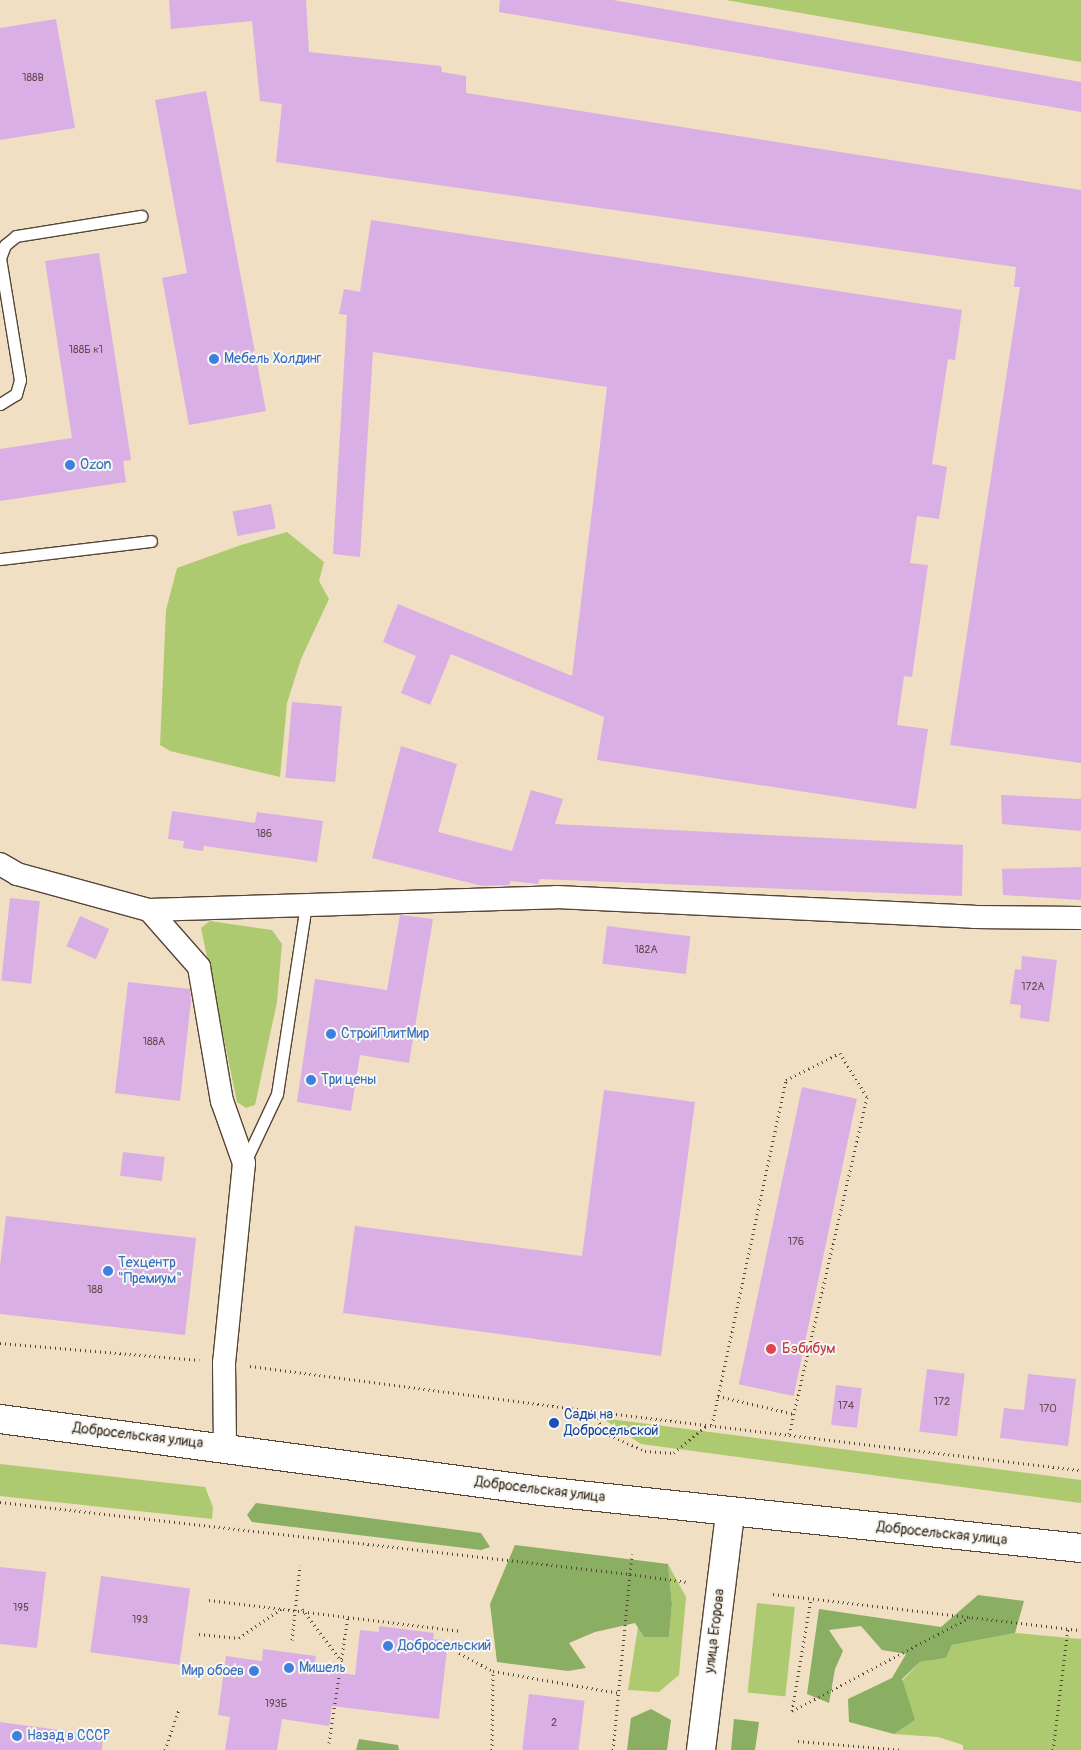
<!DOCTYPE html>
<html>
<head>
<meta charset="utf-8">
<style>
	body { margin:0 }
	#map { position:relative; width:1081px; height:1750px; overflow:hidden; background:#f0dfc2; font-family:Pangolin,sans-serif }
	div>[style] { position:absolute }
	[style*='--x'] { left:calc(var(--x)*1px); top:calc(var(--y)*1px); width:calc(var(--w)*1px); rotate:calc(var(--a)*1deg) }
	.green>* { inset:0; background:#aeca70; transform-origin:0 0 }
	.forest>* { inset:0; background:#8aae62 }
	.building>* { inset:0; background:#daafe5; transform-origin:0 0 }
	.path>* { height:3px; margin-top:-1.5px; transform-origin:0; background:repeating-linear-gradient(90deg,#564537 0 1px,transparent 0 5px) }
	.roads { filter:drop-shadow(1px 0 #564537) drop-shadow(-1px 0 #564537) drop-shadow(0 1px #564537) drop-shadow(0 -1px #564537) }
	.lane>* { height:11px; margin:-5.5px; padding:0 5.5px; transform-origin:5.5px; border-radius:5.5px; background:#fff }
	.street>* { height:22px; margin:-11px; padding:0 11px; transform-origin:11px; border-radius:11px; background:#fff }
	.secondary>* { height:28px; margin:-14px; padding:0 14px; transform-origin:14px; border-radius:14px; background:#fff }
	.primary>* { height:28px; margin:-14px; padding:0 14px; transform-origin:14px; border-radius:14px; background:#fff }
	.dots>* { width:14px; height:14px; translate:-50% -50%; box-sizing:border-box; border:2px solid #f6f6f2; border-radius:50% }
	span { translate:-50% -50%; white-space:nowrap; text-align:center; line-height:1.15; -webkit-text-stroke:4px #f6f6f2; paint-order:stroke }
	.number-label { font-size:11px; color:#634b50 }
	.number-label span { -webkit-text-stroke-width:0 }
	.shop-label { font-size:14px; color:#366cbe }
	.left { translate:0 -50%; text-align:left }
	.right { translate:-100% -50%; text-align:right }
	.health-label { font-size:14px; color:#be3a42 }
	.transit-label { font-size:14px; color:#164399 }
	.street-label { font-size:14px; color:#3b2a1e }
</style>
</head>
<body>
<div id="map">
	<div class="green">
		<div style="clip-path:polygon(726px 0,1081px 0,1081px 62px)"></div>
		<div style="clip-path:polygon(287px 532px,324px 562px,319px 581px,329px 599px,301px 659px,287px 703px,280px 777px,170px 751px,160px 745px,166px 610px,177px 568px,241px 545px)"></div>
		<div style="clip-path:polygon(210px 921px,272px 930px,282px 944px,277px 1002px,255px 1105px,246px 1108px,237px 1102px,201px 928px)"></div>
		<div style="clip-path:polygon(602px 1418px,1081px 1480px,1081px 1503px,641px 1444px)"></div>
		<div style="clip-path:polygon(0 1464px,205px 1487px,213px 1507px,212px 1519px,0 1496px)"></div>
		<div style="clip-path:polygon(668px 1564px,686px 1597px,679px 1675px,659px 1692px,628px 1690px,638px 1627px,644px 1637px,669px 1637px,672px 1604px)"></div>
		<div style="left:757px;top:1603px;width:38px;height:90px;rotate:6deg"></div>
		<div style="clip-path:polygon(1015px 1633px,1081px 1639px,1081px 1750px,963px 1750px,963px 1745px,938px 1737px,894px 1734px,915px 1720px,899px 1684px,920px 1662px,946px 1658px,952px 1645px)"></div>
	</div>
	<div class="forest">
		<div style="clip-path:polygon(256px 1503px,481px 1533px,490px 1547px,481px 1550px,252px 1522px,247px 1515px)"></div>
		<div style="clip-path:polygon(515px 1545px,668px 1564px,672px 1604px,669px 1637px,644px 1637px,635px 1623px,595px 1632px,569px 1643px,586px 1668px,568px 1671px,497px 1662px,490px 1604px)"></div>
		<div style="clip-path:polygon(978px 1595px,1024px 1601px,1015px 1633px,952px 1645px,946px 1658px,920px 1662px,902px 1679px,915px 1720px,894px 1734px,849px 1722px,848px 1699px,892px 1678px,906px 1654px,882px 1650px,861px 1626px,829px 1630px,843px 1651px,835px 1669px,829px 1703px,807px 1694px,819px 1609px,941px 1627px)"></div>
		<div style="clip-path:polygon(651px 1709px,671px 1720px,667px 1750px,627px 1750px,631px 1718px)"></div>
		<div style="clip-path:polygon(734px 1719px,759px 1722px,755px 1750px,731px 1750px)"></div>
		<div style="clip-path:polygon(359px 1739px,398px 1745px,399px 1750px,356px 1750px)"></div>
	</div>
	<div class="building">
		<div style="clip-path:polygon(169px 0,306px 0,309px 52px,441px 66px,442px 72px,466px 76px,466px 93px,1081px 190px,1081px 763px,950px 745px,1020px 287px,1014px 287px,1016px 267px,276px 162px,282px 104px,260px 101px,252px 21px,171px 29px)"></div>
		<div style="clip-path:polygon(500px 0,613px 0,1081px 82px,1081px 112px,499px 12px)"></div>
		<div style="clip-path:polygon(56px 19px,75px 128px,0 140px,0 28px)"></div>
		<div style="clip-path:polygon(206px 91px,266px 411px,189px 425px,162px 278px,187px 273px,155px 100px)"></div>
		<div style="clip-path:polygon(371px 220px,962px 310px,955px 360px,948px 359px,932px 464px,947px 467px,939px 519px,917px 516px,910px 563px,928px 565px,912px 677px,904px 676px,897px 725px,928px 729px,916px 809px,597px 760px,604px 717px,451px 654px,430px 705px,401px 693px,416px 656px,383px 642px,398px 604px,572px 676px,607px 387px,373px 352px,360px 557px,333px 554px,347px 315px,339px 314px,344px 289px,360px 292px)"></div>
		<div style="clip-path:polygon(99px 253px,131px 460px,123px 461px,126px 482px,0 501px,0 449px,72px 438px,45px 261px)"></div>
		<div style="left:271px;top:504px;width:25px;height:39px;rotate:79deg"></div>
		<div style="left:292px;top:702px;width:50px;height:76px;rotate:5deg"></div>
		<div style="clip-path:polygon(401px 746px,457px 764px,438px 832px,512px 851px,531px 790px,563px 799px,555px 824px,963px 845px,962px 896px,540px 879px,538px 884px,511px 881px,509px 885px,482px 886px,372px 858px)"></div>
		<div style="clip-path:polygon(1001px 795px,1081px 799px,1081px 831px,1002px 824px)"></div>
		<div style="clip-path:polygon(172px 811px,255px 823px,257px 812px,323px 821px,317px 862px,204px 846px,203px 851px,183px 848px,184px 841px,168px 839px)"></div>
		<div style="clip-path:polygon(1081px 867px,1081px 900px,1003px 895px,1002px 869px)"></div>
		<div style="left:10px;top:898px;width:30px;height:83px;rotate:6deg"></div>
		<div style="clip-path:polygon(400px 915px,433px 919px,409px 1063px,360px 1055px,351px 1111px,297px 1102px,315px 979px,387px 990px)"></div>
		<div style="left:80px;top:916px;width:32px;height:33px;rotate:24deg"></div>
		<div style="left:607px;top:926px;width:84px;height:38px;rotate:7deg"></div>
		<div style="clip-path:polygon(1022px 956px,1057px 960px,1049px 1022px,1020px 1018px,1021px 1005px,1010px 1004px,1015px 969px,1021px 970px)"></div>
		<div style="clip-path:polygon(128px 982px,190px 989px,191px 1000px,180px 1101px,115px 1093px)"></div>
		<div style="left:802px;top:1087px;width:56px;height:304px;rotate:12deg"></div>
		<div style="clip-path:polygon(604px 1090px,695px 1102px,661px 1356px,343px 1313px,355px 1226px,582px 1256px)"></div>
		<div style="left:123px;top:1152px;width:42px;height:24px;rotate:7deg"></div>
		<div style="clip-path:polygon(6px 1216px,196px 1238px,185px 1335px,0 1314px,0 1266px)"></div>
		<div style="left:927px;top:1369px;width:38px;height:63px;rotate:7deg"></div>
		<div style="clip-path:polygon(1028px 1374px,1076px 1379px,1068px 1446px,1000px 1438px,1004px 1408px,1024px 1410px)"></div>
		<div style="left:836px;top:1385px;width:26px;height:40px;rotate:7deg"></div>
		<div style="clip-path:polygon(0 1567px,46px 1572px,37px 1648px,0 1644px)"></div>
		<div style="left:101px;top:1576px;width:90px;height:77px;rotate:8deg"></div>
		<div style="clip-path:polygon(379px 1626px,434px 1633px,433px 1639px,448px 1641px,439px 1719px,332px 1706px,329px 1726px,282px 1719px,277px 1750px,225px 1750px,230px 1717px,218px 1715px,226px 1656px,262px 1661px,263px 1649px,316px 1656px,314px 1669px,355px 1675px,360px 1630px,379px 1632px)"></div>
		<div style="left:529px;top:1694px;width:56px;height:56px;rotate:7deg"></div>
		<div style="clip-path:polygon(0 1722px,103px 1736px,102px 1750px,0 1750px)"></div>
	</div>
	<div class="path">
		<div style="--x:0;--y:1343;--w:200;--a:4.9"></div>
		<div style="--x:250;--y:1366;--w:343;--a:7.5"></div>
		<div style="--x:590;--y:1411;--w:31;--a:52"></div>
		<div style="--x:609;--y:1435;--w:39;--a:24"></div>
		<div style="--x:645;--y:1451;--w:29;--a:4"></div>
		<div style="--x:674;--y:1453;--w:43;--a:-40.3"></div>
		<div style="--x:718;--y:1396;--w:78;--a:13.3"></div>
		<div style="--x:591;--y:1411;--w:494;--a:6.9"></div>
		<div style="--x:712;--y:1425;--w:353;--a:-77.9"></div>
		<div style="--x:786;--y:1080;--w:60;--a:-26.6"></div>
		<div style="--x:840;--y:1053;--w:52;--a:58.5"></div>
		<div style="--x:867;--y:1097;--w:346;--a:103"></div>
		<div style="--x:0;--y:1502;--w:634;--a:6.52"></div>
		<div style="--x:630;--y:1574;--w:20;--a:-84"></div>
		<div style="--x:773;--y:1594;--w:310;--a:6.7"></div>
		<div style="--x:209;--y:1600;--w:254;--a:7"></div>
		<div style="--x:302;--y:1609;--w:66;--a:53"></div>
		<div style="--x:199;--y:1634;--w:40;--a:5.7"></div>
		<div style="--x:239;--y:1638;--w:52;--a:-34.9"></div>
		<div style="--x:292;--y:1640;--w:75;--a:-83.9"></div>
		<div style="--x:459;--y:1653;--w:38;--a:28"></div>
		<div style="--x:493;--y:1671;--w:128;--a:9.9"></div>
		<div style="--x:792;--y:1711;--w:201;--a:-27.8"></div>
		<div style="--x:792;--y:1711;--w:114;--a:-80.4"></div>
		<div style="--x:798;--y:1741;--w:105;--a:4.9"></div>
		<div style="--x:329;--y:1743;--w:128;--a:-81.5"></div>
		<div style="--x:165;--y:1750;--w:43;--a:-71.1"></div>
		<div style="--x:492;--y:1750;--w:79;--a:-89.3"></div>
		<div style="--x:613;--y:1750;--w:177;--a:-84.5"></div>
		<div style="--x:630;--y:1574;--w:58;--a:8"></div>
		<div style="--x:1053;--y:1750;--w:123;--a:-83"></div>
	</div>
	<div class="roads">
		<div class="lane">
			<div style="--x:0;--y:258;--w:124;--a:80.7"></div>
			<div style="--x:20;--y:380;--w:15;--a:106"></div>
			<div style="--x:16;--y:394;--w:19;--a:148"></div>
			<div style="--x:0;--y:258;--w:14;--a:-69"></div>
			<div style="--x:5;--y:245;--w:14;--a:-39"></div>
			<div style="--x:16;--y:236;--w:127;--a:-9.1"></div>
			<div style="--x:0;--y:559;--w:152;--a:-6.8"></div>
			<div style="--x:245;--y:1162;--w:75;--a:-64.8"></div>
			<div style="--x:277;--y:1094;--w:191;--a:-81.3"></div>
		</div>
		<div class="street">
			<div style="--x:0;--y:864;--w:20;--a:30"></div>
			<div style="--x:17;--y:874;--w:137;--a:15.3"></div>
			<div style="--x:149;--y:910;--w:76;--a:48.7"></div>
			<div style="--x:199;--y:967;--w:136;--a:80.3"></div>
			<div style="--x:222;--y:1101;--w:66;--a:70.5"></div>
			<div style="--x:244;--y:1163;--w:201;--a:95.7"></div>
			<div style="--x:224;--y:1363;--w:83;--a:89.3"></div>
			<div style="--x:149;--y:910;--w:407;--a:-1.8"></div>
			<div style="--x:556;--y:897;--w:418;--a:2.7"></div>
			<div style="--x:974;--y:917;--w:107;--a:0.5"></div>
		</div>
		<div class="secondary">
			<div style="--x:701;--y:1750;--w:239;--a:-83"></div>
		</div>
		<div class="primary">
			<div style="--x:0;--y:1419;--w:546;--a:7.58"></div>
			<div style="--x:541;--y:1491;--w:543;--a:6.03"></div>
		</div>
	</div>
	<div class="dots">
		<div style="left:214px;top:359px;background:#3f7fe0"></div>
		<div style="left:70px;top:465px;background:#3f7fe0"></div>
		<div style="left:331px;top:1034px;background:#3f7fe0"></div>
		<div style="left:311px;top:1080px;background:#3f7fe0"></div>
		<div style="left:108px;top:1271px;background:#3f7fe0"></div>
		<div style="left:771px;top:1349px;background:#e0444e"></div>
		<div style="left:554px;top:1423px;background:#1a4fb4"></div>
		<div style="left:388px;top:1646px;background:#3f7fe0"></div>
		<div style="left:289px;top:1668px;background:#3f7fe0"></div>
		<div style="left:254px;top:1671px;background:#3f7fe0"></div>
		<div style="left:17px;top:1736px;background:#3f7fe0"></div>
	</div>
	<div class="number-label">
		<span style="left:33px;top:78px">188В</span>
		<span style="left:86px;top:350px">188Б к1</span>
		<span style="left:264px;top:834px">186</span>
		<span style="left:646px;top:950px">182А</span>
		<span style="left:1033px;top:987px">172А</span>
		<span style="left:154px;top:1042px">188А</span>
		<span style="left:796px;top:1242px">176</span>
		<span style="left:95px;top:1290px">188</span>
		<span style="left:942px;top:1402px">172</span>
		<span style="left:846px;top:1406px">174</span>
		<span style="left:1048px;top:1409px">170</span>
		<span style="left:21px;top:1608px">195</span>
		<span style="left:140px;top:1620px">193</span>
		<span style="left:276px;top:1704px">193Б</span>
		<span style="left:554px;top:1723px">2</span>
	</div>
	<div class="shop-label">
		<span class="left" style="left:224px;top:359px">Мебель Холдинг</span>
		<span class="left" style="left:80px;top:465px">Ozon</span>
		<span class="left" style="left:341px;top:1034px">СтройПлитМир</span>
		<span class="left" style="left:321px;top:1080px">Три цены</span>
		<span class="left" style="left:118px;top:1271px">Техцентр<br>"Премиум"</span>
		<span class="left" style="left:398px;top:1646px">Добросельский</span>
		<span class="left" style="left:299px;top:1668px">Мишель</span>
		<span class="right" style="left:244px;top:1671px">Мир обоев</span>
		<span class="left" style="left:27px;top:1736px">Назад в СССР</span>
	</div>
	<div class="health-label">
		<span class="left" style="left:782px;top:1349px">Бэбибум</span>
	</div>
	<div class="transit-label">
		<span class="left" style="left:564px;top:1423px">Сады на<br>Добросельской</span>
	</div>
	<div class="street-label">
		<span style="left:138px;top:1436px;rotate:7deg">Добросельская улица</span>
		<span style="left:540px;top:1490px;rotate:7deg">Добросельская улица</span>
		<span style="left:942px;top:1534px;rotate:6deg">Добросельская улица</span>
		<span style="left:715px;top:1631px;rotate:-83deg">улица Егорова</span>
	</div>
</div>
</body>
</html>
